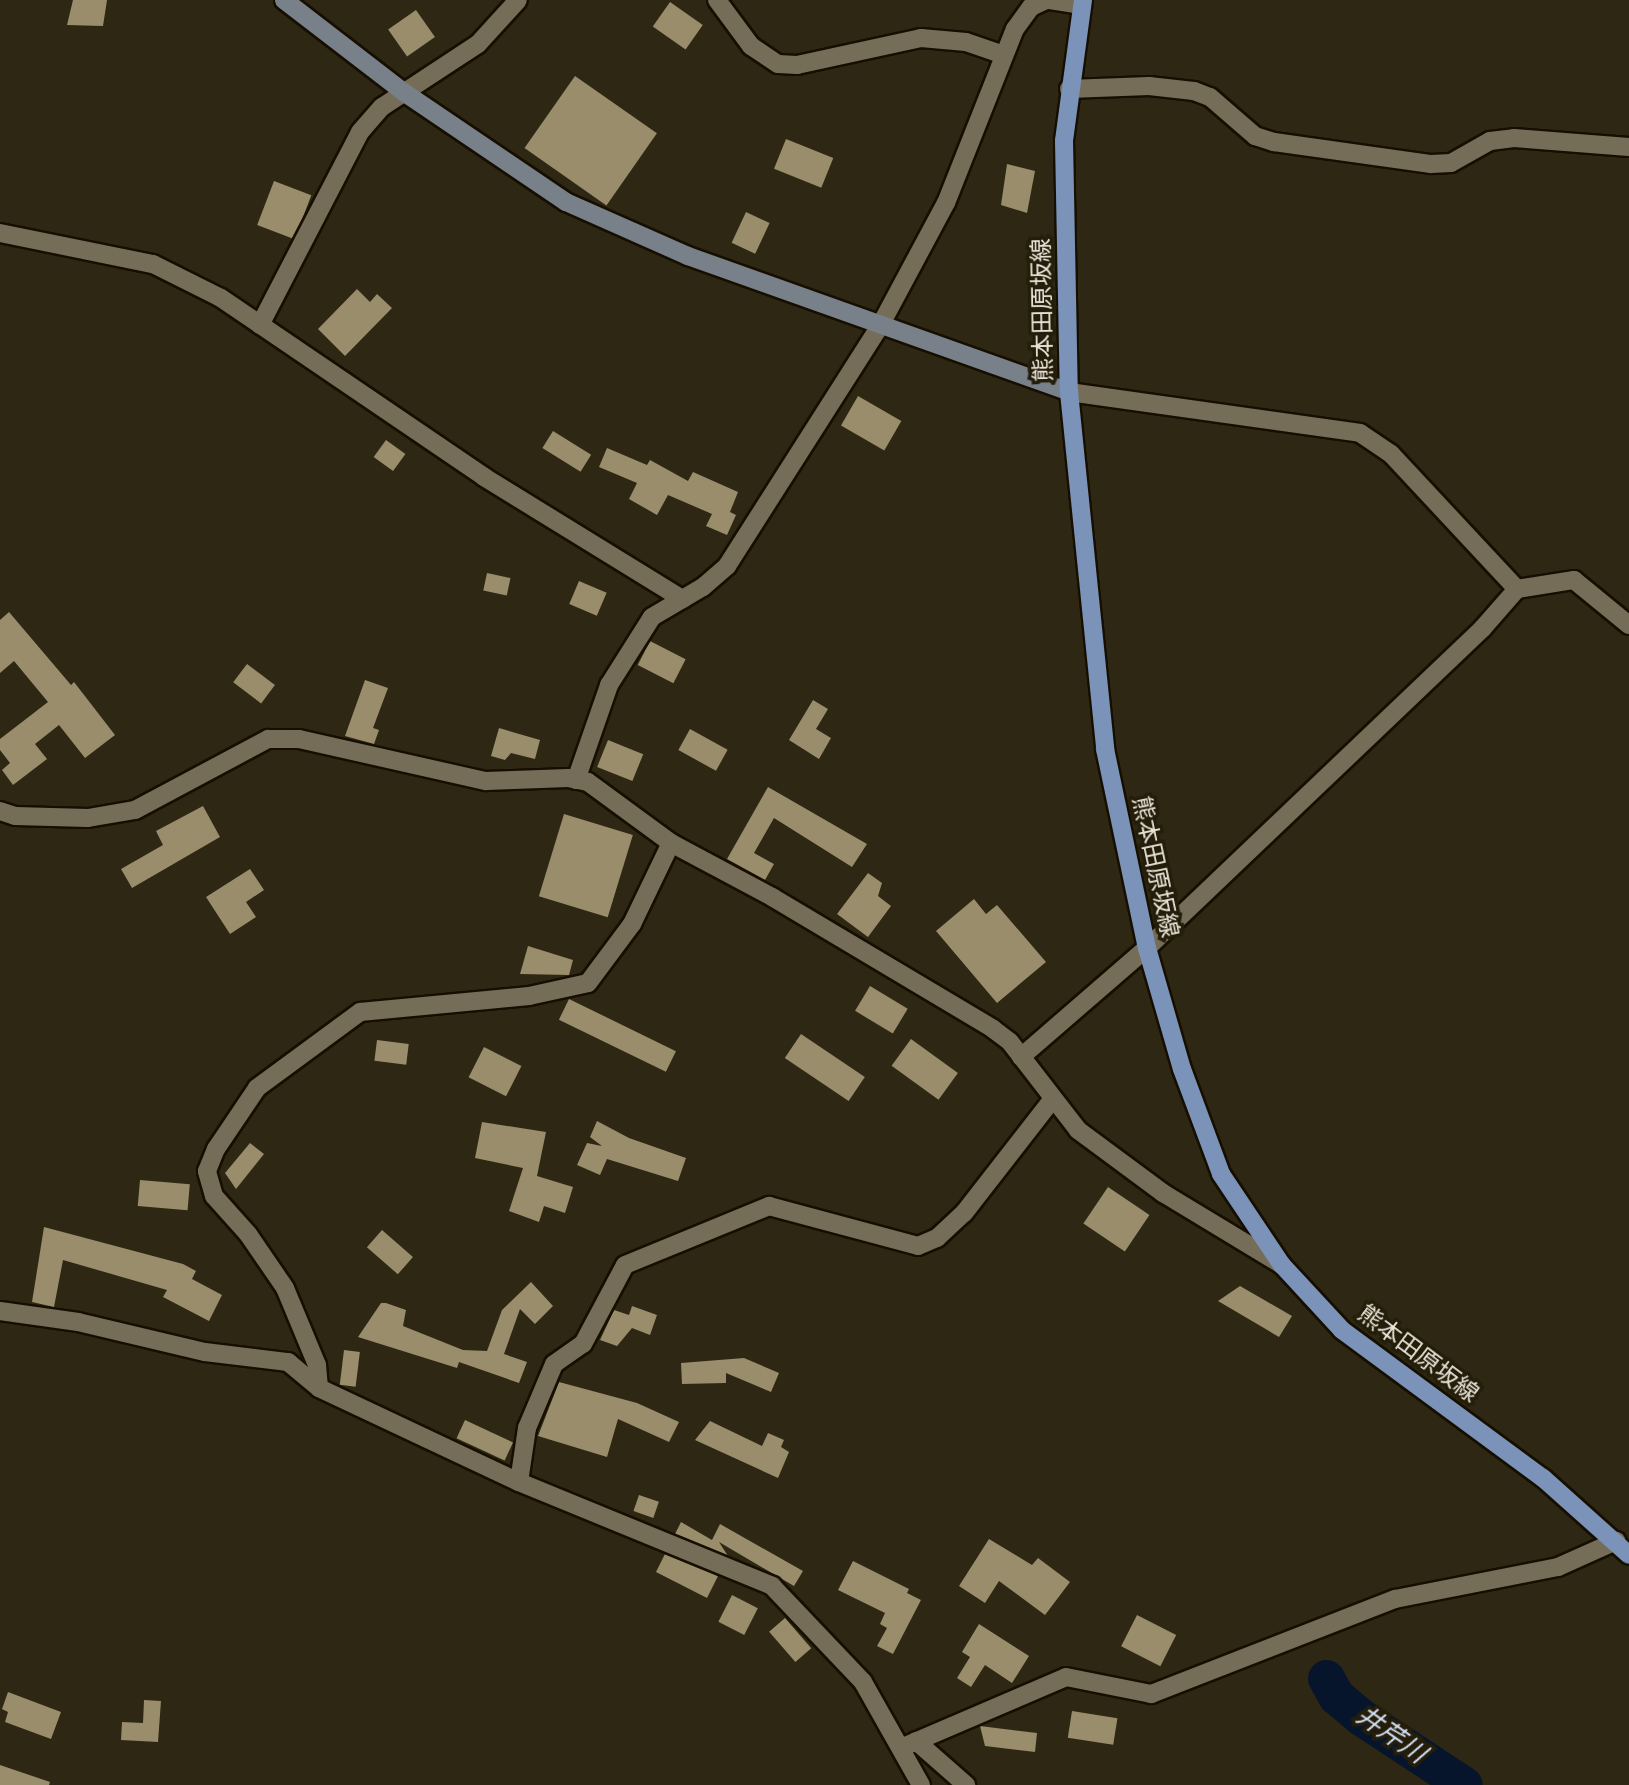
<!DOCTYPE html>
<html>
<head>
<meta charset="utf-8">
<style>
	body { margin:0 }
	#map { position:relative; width:1629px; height:1785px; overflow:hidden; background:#2e2713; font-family:"Roboto Condensed","Noto Sans JP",sans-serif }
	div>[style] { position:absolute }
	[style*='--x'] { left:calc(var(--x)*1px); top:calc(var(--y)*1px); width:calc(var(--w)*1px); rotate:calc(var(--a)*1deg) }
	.river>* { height:37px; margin:-18.5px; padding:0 18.5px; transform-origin:18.5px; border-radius:18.5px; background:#07152c }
	.building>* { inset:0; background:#9a8d6b; transform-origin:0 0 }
	.roads { filter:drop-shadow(2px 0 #160f01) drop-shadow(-2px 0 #160f01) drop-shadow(0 2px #160f01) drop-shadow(0 -2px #160f01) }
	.street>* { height:18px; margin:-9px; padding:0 9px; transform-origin:9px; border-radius:9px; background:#766d58 }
	.secondary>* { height:18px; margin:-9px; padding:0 9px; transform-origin:9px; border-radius:9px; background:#788089 }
	.primary>* { height:18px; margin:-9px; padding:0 9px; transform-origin:9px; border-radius:9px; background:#7b93b9 }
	span { translate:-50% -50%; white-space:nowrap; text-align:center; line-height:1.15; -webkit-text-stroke:7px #241d0a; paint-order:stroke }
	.street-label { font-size:24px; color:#e8e3d7 }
	.water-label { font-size:26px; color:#d3e0f5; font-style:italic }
</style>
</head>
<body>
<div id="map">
	<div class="river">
		<div style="--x:1326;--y:1678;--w:21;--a:61"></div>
		<div style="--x:1336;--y:1696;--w:33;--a:40"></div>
		<div style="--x:1361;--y:1717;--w:123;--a:33.4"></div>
	</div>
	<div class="building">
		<div style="clip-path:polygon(73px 0,107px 0,103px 26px,67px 25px)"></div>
		<div style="left:670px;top:2px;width:40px;height:30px;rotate:35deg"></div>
		<div style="left:416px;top:10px;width:33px;height:34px;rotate:55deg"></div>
		<div style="left:575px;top:76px;width:100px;height:88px;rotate:35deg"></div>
		<div style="left:786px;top:139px;width:51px;height:32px;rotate:22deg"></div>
		<div style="clip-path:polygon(1007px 164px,1035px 171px,1027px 213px,1001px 205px)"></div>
		<div style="left:274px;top:181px;width:40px;height:47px;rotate:21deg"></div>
		<div style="left:746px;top:212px;width:26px;height:34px;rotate:25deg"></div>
		<div style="clip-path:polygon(357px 289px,370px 302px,377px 294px,392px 308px,345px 356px,318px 329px)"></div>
		<div style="left:858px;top:396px;width:50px;height:34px;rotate:30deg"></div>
		<div style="left:553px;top:431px;width:45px;height:20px;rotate:32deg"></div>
		<div style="left:386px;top:440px;width:24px;height:21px;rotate:36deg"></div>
		<div style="clip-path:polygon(607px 448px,647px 465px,650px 460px,688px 481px,693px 472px,738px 492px,730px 512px,736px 515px,727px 535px,706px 526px,712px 514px,668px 495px,657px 515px,629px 499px,637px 483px,599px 467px)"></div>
		<div style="left:487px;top:573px;width:24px;height:18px;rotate:12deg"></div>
		<div style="left:579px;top:581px;width:30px;height:25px;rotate:23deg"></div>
		<div style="clip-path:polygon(9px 612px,71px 685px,74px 682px,115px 735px,85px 758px,59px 725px,35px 744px,47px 759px,13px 785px,2px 770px,10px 763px,0 750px,0 739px,48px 702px,14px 661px,0 673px,0 620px)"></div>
		<div style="left:650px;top:641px;width:40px;height:27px;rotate:27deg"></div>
		<div style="left:247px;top:664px;width:35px;height:23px;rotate:37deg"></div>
		<div style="clip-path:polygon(365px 680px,388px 688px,373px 728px,379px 730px,374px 744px,345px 736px)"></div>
		<div style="clip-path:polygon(813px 700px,828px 709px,816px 729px,831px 738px,819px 759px,789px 740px)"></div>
		<div style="clip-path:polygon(499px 728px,540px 740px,535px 759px,511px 753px,505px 760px,491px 756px)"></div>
		<div style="left:690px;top:729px;width:43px;height:24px;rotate:29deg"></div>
		<div style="left:608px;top:740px;width:38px;height:29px;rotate:22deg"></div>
		<div style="clip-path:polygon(768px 787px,867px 844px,852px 867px,774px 818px,754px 853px,774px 864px,765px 880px,727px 859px)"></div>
		<div style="clip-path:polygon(203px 806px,220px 837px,132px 888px,121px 869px,163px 845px,156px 831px)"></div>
		<div style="left:564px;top:814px;width:72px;height:86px;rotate:17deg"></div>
		<div style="clip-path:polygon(250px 869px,264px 890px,246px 902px,256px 917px,230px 934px,206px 897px)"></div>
		<div style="clip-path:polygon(868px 873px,882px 883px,878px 896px,891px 906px,868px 937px,837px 914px)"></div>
		<div style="clip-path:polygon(974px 899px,986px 914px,997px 905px,1046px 962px,997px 1003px,936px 931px)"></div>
		<div style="clip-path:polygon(528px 946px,573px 960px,569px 975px,520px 974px)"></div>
		<div style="left:870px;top:986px;width:44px;height:29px;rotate:31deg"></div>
		<div style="left:569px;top:999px;width:119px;height:23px;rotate:26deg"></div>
		<div style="left:801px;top:1034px;width:77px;height:29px;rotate:34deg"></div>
		<div style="left:911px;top:1039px;width:58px;height:33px;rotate:36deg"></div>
		<div style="left:377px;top:1040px;width:32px;height:21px;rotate:7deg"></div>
		<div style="left:484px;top:1047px;width:42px;height:34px;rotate:27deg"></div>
		<div style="clip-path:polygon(597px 1121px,629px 1138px,686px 1158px,678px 1181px,607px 1159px,600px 1175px,577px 1165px,587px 1143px,602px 1146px,590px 1137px)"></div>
		<div style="clip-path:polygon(482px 1122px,546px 1132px,537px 1176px,573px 1187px,565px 1213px,544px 1206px,539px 1222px,509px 1211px,523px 1168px,475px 1158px)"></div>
		<div style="clip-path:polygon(250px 1143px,264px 1154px,236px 1189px,225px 1173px)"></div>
		<div style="left:140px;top:1180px;width:50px;height:26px;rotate:5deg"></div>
		<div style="left:1108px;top:1187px;width:50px;height:44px;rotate:34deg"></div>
		<div style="clip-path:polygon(44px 1227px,183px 1264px,196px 1271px,192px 1279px,222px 1295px,209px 1321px,163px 1297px,167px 1290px,63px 1260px,54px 1307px,32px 1302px)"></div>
		<div style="left:382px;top:1230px;width:41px;height:23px;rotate:41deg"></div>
		<div style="clip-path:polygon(531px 1282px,553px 1306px,535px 1324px,520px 1309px,504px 1354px,527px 1362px,519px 1383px,459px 1362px,457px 1368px,358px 1337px,381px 1303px,386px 1303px,406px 1310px,403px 1326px,463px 1350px,487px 1351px,502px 1310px)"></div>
		<div style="clip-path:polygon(1240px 1286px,1292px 1316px,1279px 1337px,1218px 1301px)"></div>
		<div style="clip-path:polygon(632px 1306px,657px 1315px,650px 1335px,632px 1328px,617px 1346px,600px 1340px,614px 1310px,629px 1315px)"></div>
		<div style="left:344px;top:1350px;width:16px;height:35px;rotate:7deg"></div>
		<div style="clip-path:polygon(744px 1358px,779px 1373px,771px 1392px,726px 1373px,726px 1383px,682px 1384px,681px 1363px)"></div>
		<div style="clip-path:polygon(559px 1382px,637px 1403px,679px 1422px,669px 1442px,618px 1419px,607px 1457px,538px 1436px)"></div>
		<div style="left:465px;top:1420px;width:53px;height:20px;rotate:25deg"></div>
		<div style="clip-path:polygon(710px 1421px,762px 1446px,768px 1433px,784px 1440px,781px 1447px,789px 1452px,778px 1478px,695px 1440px)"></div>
		<div style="left:639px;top:1495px;width:21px;height:17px;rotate:19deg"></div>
		<div style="clip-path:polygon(681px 1522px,712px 1540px,720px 1524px,803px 1571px,794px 1586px,719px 1542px,728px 1556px,675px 1534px)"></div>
		<div style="clip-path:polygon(989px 1539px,1032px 1565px,1038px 1558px,1070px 1582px,1045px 1615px,999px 1581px,985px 1603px,959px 1586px)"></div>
		<div style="clip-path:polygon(665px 1554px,718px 1576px,707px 1598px,656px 1572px)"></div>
		<div style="clip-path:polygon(853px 1561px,909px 1589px,907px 1593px,921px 1600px,893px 1654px,877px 1646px,887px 1628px,880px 1624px,885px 1613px,838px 1590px)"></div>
		<div style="left:732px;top:1595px;width:29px;height:30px;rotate:27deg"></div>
		<div style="left:1137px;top:1615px;width:44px;height:35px;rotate:27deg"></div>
		<div style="left:785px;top:1618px;width:40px;height:21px;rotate:49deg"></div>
		<div style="clip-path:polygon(979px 1624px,1029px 1656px,1012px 1683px,985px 1665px,971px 1687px,957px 1678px,970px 1657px,962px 1652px)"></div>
		<div style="clip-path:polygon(8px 1692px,61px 1712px,51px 1739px,5px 1722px,8px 1712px,2px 1709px)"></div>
		<div style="clip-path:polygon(144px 1700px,161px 1701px,158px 1742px,121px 1740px,122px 1722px,143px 1723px)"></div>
		<div style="left:1072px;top:1711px;width:46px;height:27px;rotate:9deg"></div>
		<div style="clip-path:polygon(980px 1726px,1037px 1733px,1035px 1752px,985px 1746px)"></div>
		<div style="clip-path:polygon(0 1765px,50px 1782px,49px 1785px,0 1785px)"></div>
	</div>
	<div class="roads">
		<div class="street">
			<div style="--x:717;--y:0;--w:57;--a:53.5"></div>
			<div style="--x:751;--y:46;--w:32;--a:34"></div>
			<div style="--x:778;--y:64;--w:19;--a:3"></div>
			<div style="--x:797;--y:65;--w:127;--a:-12.3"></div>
			<div style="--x:921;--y:38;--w:45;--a:5.1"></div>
			<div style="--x:966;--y:42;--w:40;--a:18.9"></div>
			<div style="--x:1050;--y:0;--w:32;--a:9"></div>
			<div style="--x:1069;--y:89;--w:80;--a:-2.1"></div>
			<div style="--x:1149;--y:86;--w:45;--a:6.3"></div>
			<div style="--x:1194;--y:91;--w:17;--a:21"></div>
			<div style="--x:1210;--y:97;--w:60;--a:40.9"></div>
			<div style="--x:1255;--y:136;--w:20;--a:18"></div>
			<div style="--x:1274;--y:142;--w:159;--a:8"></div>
			<div style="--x:1431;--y:164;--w:20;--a:-3"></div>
			<div style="--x:1451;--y:163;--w:45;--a:-29.4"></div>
			<div style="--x:1490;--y:141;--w:24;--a:-7"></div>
			<div style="--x:1514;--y:138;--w:115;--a:4.5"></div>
			<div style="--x:0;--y:233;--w:156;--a:11.5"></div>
			<div style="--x:153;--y:264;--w:76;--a:26.6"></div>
			<div style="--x:221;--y:298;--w:318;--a:34.2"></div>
			<div style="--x:484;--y:477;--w:233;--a:31.6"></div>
			<div style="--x:260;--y:325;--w:217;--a:-62.6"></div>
			<div style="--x:360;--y:132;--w:33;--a:-49"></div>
			<div style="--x:382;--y:107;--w:115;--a:-33.3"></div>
			<div style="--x:478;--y:44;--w:59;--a:-47.7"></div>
			<div style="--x:1069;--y:392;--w:294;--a:8"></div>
			<div style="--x:1360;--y:433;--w:37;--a:34"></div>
			<div style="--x:1391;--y:454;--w:185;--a:47"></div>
			<div style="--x:576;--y:780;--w:101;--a:-70.8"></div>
			<div style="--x:609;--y:685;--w:80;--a:-57.7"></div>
			<div style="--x:652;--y:617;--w:59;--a:-30.5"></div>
			<div style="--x:703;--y:587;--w:32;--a:-41"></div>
			<div style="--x:727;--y:566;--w:287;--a:-57.5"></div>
			<div style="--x:881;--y:324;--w:137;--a:-61.8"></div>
			<div style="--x:946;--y:203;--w:187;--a:-68.4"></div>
			<div style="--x:1015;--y:29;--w:27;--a:-54"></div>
			<div style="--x:1031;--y:7;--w:17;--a:-25"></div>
			<div style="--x:0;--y:811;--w:16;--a:18"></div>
			<div style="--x:15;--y:816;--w:73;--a:1.6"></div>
			<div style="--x:88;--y:818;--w:48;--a:-9.7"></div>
			<div style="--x:135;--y:810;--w:151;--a:-28.1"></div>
			<div style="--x:268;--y:739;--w:31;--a:0"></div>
			<div style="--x:299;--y:739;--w:192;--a:12.7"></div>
			<div style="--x:486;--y:781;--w:82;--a:-2.1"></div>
			<div style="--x:568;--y:778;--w:20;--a:11"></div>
			<div style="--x:588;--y:782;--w:103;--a:36.3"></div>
			<div style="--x:671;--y:843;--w:115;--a:28.1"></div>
			<div style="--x:772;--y:897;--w:257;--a:30.8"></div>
			<div style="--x:993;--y:1029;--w:21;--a:37"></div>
			<div style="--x:1010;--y:1042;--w:111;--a:52.3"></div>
			<div style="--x:1078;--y:1130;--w:106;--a:36.5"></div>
			<div style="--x:1163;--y:1193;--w:139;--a:31.2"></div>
			<div style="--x:1021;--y:1057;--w:167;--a:-40.9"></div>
			<div style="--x:1147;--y:948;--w:463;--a:-43.6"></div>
			<div style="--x:1482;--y:629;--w:53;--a:-48.8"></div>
			<div style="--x:1517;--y:589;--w:58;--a:-9"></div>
			<div style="--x:1574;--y:580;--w:71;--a:39.3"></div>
			<div style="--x:0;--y:1311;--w:79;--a:8"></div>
			<div style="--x:78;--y:1322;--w:130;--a:13.3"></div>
			<div style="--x:205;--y:1352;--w:84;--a:6.9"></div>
			<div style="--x:288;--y:1362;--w:40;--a:40"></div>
			<div style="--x:319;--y:1388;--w:221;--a:25.2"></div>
			<div style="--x:519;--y:1482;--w:274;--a:22.3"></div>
			<div style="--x:772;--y:1586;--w:132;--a:46.5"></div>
			<div style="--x:863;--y:1682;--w:118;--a:60.6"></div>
			<div style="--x:319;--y:1388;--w:23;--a:-95"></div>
			<div style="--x:317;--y:1365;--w:83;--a:-112.6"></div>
			<div style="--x:285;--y:1288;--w:65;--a:-124.4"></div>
			<div style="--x:248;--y:1234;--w:51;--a:-131.8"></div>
			<div style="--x:214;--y:1196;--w:26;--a:-106"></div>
			<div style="--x:207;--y:1171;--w:24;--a:-68"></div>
			<div style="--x:216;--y:1149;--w:73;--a:-56.1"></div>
			<div style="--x:257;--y:1088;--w:128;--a:-36.4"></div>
			<div style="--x:360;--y:1012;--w:170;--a:-5.4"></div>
			<div style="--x:529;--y:996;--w:60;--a:-12.4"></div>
			<div style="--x:588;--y:983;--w:74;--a:-53.3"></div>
			<div style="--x:632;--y:924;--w:90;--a:-64.3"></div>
			<div style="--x:519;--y:1482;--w:55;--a:-81.6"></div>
			<div style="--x:527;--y:1428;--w:69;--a:-67.1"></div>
			<div style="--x:554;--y:1364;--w:35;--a:-35"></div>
			<div style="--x:583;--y:1344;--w:89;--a:-62"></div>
			<div style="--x:625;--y:1265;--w:156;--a:-22.3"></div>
			<div style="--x:769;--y:1206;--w:154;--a:15"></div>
			<div style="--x:918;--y:1246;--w:21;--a:-23"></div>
			<div style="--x:937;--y:1238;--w:37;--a:-43"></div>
			<div style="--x:964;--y:1213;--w:143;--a:-52.1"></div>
			<div style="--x:916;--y:1741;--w:67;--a:41.3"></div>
			<div style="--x:903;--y:1747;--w:177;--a:-23.2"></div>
			<div style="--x:1066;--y:1677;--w:87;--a:11.3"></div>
			<div style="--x:1151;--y:1694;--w:262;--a:-21.3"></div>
			<div style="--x:1395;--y:1599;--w:166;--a:-11.1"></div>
			<div style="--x:1558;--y:1567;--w:64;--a:-24.1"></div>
		</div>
		<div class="secondary">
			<div style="--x:284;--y:0;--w:149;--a:37.6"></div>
			<div style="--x:402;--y:91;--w:198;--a:34.1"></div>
			<div style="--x:566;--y:202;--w:133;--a:23.9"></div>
			<div style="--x:688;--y:256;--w:405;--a:19.6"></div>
		</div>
		<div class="primary">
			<div style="--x:1083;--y:0;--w:142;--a:97.7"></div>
			<div style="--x:1064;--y:141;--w:251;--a:88.9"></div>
			<div style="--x:1069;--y:392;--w:359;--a:84.2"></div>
			<div style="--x:1105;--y:749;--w:203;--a:78.1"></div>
			<div style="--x:1147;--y:948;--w:126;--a:73.9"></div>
			<div style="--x:1182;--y:1069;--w:112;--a:69.6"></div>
			<div style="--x:1221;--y:1174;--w:110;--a:56.2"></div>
			<div style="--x:1282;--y:1265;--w:88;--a:47.3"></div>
			<div style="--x:1342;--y:1330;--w:250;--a:36.4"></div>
			<div style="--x:1543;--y:1478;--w:115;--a:41.8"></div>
		</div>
	</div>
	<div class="street-label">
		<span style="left:1043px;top:310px;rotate:-91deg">熊本田原坂線</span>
		<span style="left:1155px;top:867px;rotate:78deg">熊本田原坂線</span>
		<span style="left:1418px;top:1354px;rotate:37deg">熊本田原坂線</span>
	</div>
	<div class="water-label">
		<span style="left:1391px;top:1735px;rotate:35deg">井芹川</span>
	</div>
</div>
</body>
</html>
